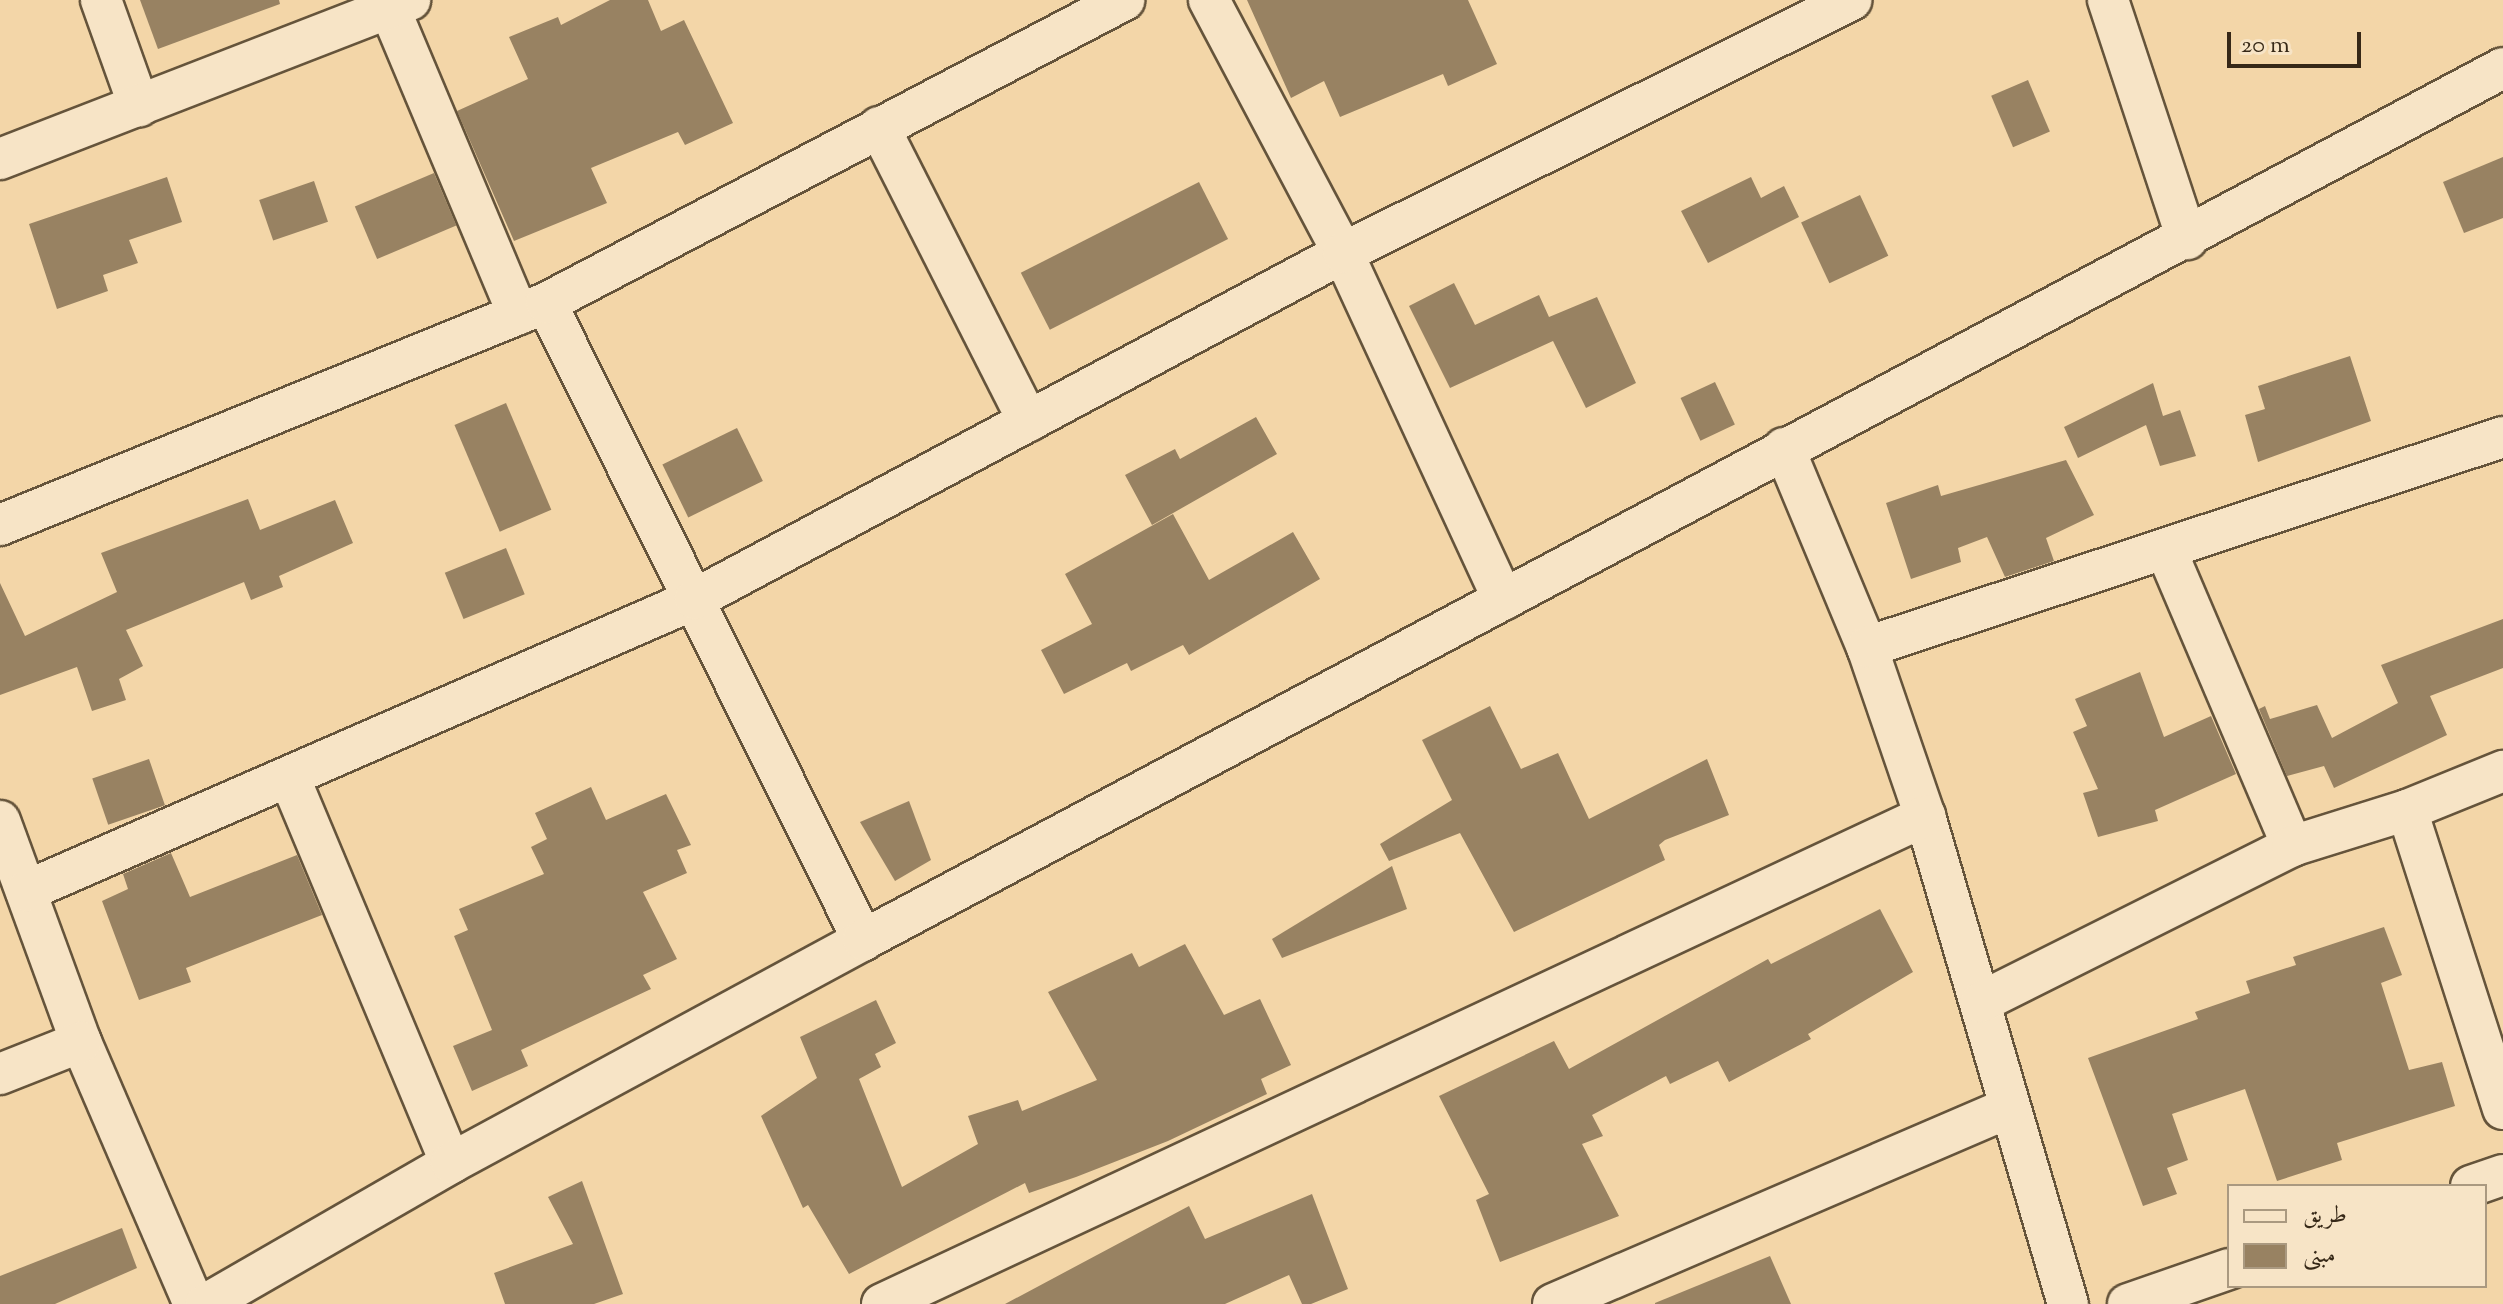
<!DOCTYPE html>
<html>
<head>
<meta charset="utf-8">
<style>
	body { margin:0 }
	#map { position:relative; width:2503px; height:1304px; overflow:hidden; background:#f3d6a8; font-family:"Sorts Mill Goudy",Amiri,serif }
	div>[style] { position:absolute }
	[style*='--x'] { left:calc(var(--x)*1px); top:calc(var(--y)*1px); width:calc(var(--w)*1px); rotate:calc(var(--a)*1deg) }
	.building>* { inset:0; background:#988262; transform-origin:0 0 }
	.roads { filter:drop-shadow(2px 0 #65543b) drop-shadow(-2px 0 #65543b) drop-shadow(0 2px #65543b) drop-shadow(0 -2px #65543b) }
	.street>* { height:40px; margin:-20px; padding:0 20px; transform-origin:20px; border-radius:20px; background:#f7e4c6 }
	span { translate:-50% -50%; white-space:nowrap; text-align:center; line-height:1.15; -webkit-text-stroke:6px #f7e4c6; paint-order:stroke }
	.legend { position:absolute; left:2227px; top:1184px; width:260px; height:104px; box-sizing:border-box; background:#f7e4c6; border:2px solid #aa9980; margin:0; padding:10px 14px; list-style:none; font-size:24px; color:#362817 }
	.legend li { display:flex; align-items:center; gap:16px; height:40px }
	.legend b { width:40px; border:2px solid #aa9980 }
	.scale { position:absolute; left:2227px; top:32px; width:134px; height:36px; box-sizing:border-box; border:4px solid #362817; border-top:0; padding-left:10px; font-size:24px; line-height:28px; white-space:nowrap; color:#362817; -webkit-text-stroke:6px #f7e4c6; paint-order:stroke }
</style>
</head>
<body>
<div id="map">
	<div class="building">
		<div style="clip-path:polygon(140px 0,279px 0,280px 4px,158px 49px)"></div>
		<div style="clip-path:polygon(610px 0,648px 0,661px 31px,684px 20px,733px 123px,685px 145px,678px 132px,591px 168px,607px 203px,514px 241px,457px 111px,528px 79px,509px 37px,558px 17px,561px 25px)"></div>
		<div style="clip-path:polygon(1247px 0,1468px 0,1497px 64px,1448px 86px,1443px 74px,1340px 117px,1324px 81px,1291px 98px)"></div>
		<div style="left:2028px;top:80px;width:56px;height:40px;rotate:67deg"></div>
		<div style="clip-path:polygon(2503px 157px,2503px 218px,2464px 233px,2443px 182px)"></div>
		<div style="left:434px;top:173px;width:57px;height:86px;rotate:67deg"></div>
		<div style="clip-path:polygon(167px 177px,182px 222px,129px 240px,138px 263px,103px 275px,108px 291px,57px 309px,29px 224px)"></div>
		<div style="clip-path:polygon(1751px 177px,1761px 198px,1784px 186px,1799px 217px,1708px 263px,1681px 211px)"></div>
		<div style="left:314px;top:181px;width:43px;height:58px;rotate:71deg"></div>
		<div style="left:1199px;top:182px;width:64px;height:200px;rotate:63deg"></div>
		<div style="left:1860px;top:195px;width:67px;height:65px;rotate:65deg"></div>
		<div style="clip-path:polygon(1454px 283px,1475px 325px,1539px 295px,1549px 317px,1597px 297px,1636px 383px,1586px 408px,1553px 341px,1450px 388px,1409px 306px)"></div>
		<div style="clip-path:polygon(2350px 356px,2371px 421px,2258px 462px,2245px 415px,2265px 409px,2258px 386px)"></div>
		<div style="left:1715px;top:382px;width:47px;height:38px;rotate:65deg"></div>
		<div style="clip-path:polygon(2153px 383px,2163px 416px,2180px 410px,2196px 456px,2160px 466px,2146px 425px,2078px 458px,2064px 427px)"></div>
		<div style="left:506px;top:403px;width:116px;height:56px;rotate:67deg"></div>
		<div style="clip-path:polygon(1256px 417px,1277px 454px,1152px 525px,1125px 475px,1175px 449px,1180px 459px)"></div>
		<div style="left:737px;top:428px;width:59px;height:83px;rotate:64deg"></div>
		<div style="clip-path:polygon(2066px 460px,2094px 515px,2046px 538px,2054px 561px,2005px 577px,1987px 537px,1958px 548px,1961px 562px,1911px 579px,1886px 503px,1938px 485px,1941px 496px)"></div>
		<div style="clip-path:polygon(248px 499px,260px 530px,335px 500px,353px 543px,279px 576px,283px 587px,251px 600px,244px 582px,126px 630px,143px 666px,119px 679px,126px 700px,92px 711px,77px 667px,0 695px,0 583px,25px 636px,117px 592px,101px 553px)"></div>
		<div style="clip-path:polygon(1173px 514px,1209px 580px,1293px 532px,1320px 579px,1189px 655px,1183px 645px,1131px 671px,1127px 663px,1064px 694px,1041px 650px,1092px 624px,1065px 574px)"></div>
		<div style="left:506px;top:548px;width:50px;height:66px;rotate:68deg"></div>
		<div style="clip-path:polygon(2503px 619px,2503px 668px,2430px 696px,2447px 735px,2334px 788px,2324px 766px,2287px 776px,2259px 709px,2265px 706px,2270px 719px,2317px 705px,2332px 738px,2398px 703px,2381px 665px)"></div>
		<div style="clip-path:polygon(2140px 672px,2164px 737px,2211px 716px,2236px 774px,2155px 810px,2158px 821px,2098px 837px,2083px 793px,2098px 789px,2073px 732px,2087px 726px,2075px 699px)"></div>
		<div style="clip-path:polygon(1490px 706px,1521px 769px,1558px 753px,1589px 819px,1707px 759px,1729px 815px,1665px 840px,1659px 845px,1665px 860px,1514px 932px,1460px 833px,1389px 861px,1380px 844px,1452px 800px,1422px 740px)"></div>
		<div style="left:149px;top:759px;width:49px;height:60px;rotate:71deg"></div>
		<div style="clip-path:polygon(591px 787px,606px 820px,666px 794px,691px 845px,677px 850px,687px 873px,643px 892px,677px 959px,643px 975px,651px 989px,521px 1050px,528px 1066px,472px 1091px,453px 1046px,492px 1030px,454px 936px,468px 930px,459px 909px,544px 874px,531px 847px,547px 839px,535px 813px)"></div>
		<div style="clip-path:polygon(909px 801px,931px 860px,895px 881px,860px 822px)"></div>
		<div style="clip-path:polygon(171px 853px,190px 897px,297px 855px,322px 915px,186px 968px,191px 982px,139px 1000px,102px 901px,128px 889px,123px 874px)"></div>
		<div style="clip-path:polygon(1392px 866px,1407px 909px,1282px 958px,1272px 939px)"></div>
		<div style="clip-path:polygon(1880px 909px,1913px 972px,1808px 1034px,1811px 1039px,1729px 1082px,1718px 1061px,1670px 1084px,1666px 1076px,1592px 1115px,1603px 1136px,1582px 1144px,1619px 1216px,1500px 1262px,1476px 1200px,1489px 1194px,1439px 1096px,1554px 1041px,1569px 1069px,1768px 959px,1771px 964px)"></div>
		<div style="clip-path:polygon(2384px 927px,2402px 975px,2381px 983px,2409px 1070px,2442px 1062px,2455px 1106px,2337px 1143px,2342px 1160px,2277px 1181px,2245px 1089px,2172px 1114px,2188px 1160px,2167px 1168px,2177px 1194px,2143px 1206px,2088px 1058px,2198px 1019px,2195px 1012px,2250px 993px,2246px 981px,2296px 965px,2293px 957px)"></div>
		<div style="clip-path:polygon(1185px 944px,1224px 1015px,1260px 999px,1291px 1065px,1261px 1079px,1267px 1094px,1168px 1141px,1076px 1177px,1029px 1193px,1025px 1183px,849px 1274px,808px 1205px,803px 1208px,761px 1116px,817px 1078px,800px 1037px,876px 1000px,896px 1043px,875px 1054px,881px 1067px,859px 1079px,902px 1187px,978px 1144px,968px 1116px,1018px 1100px,1022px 1111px,1097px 1080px,1048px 992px,1132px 953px,1139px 967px)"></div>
		<div style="clip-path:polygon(582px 1181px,623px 1294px,594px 1304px,505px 1304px,494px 1273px,573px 1244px,548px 1197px)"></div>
		<div style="clip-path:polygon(1312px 1194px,1348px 1289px,1311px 1304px,1302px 1304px,1289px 1275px,1225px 1304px,1005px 1304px,1189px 1206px,1205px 1239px)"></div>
		<div style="clip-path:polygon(122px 1228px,137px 1268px,55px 1304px,0 1304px,0 1276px)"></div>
		<div style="clip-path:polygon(1770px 1256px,1791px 1304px,1655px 1304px,1655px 1303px)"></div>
	</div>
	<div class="roads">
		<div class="street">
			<div style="--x:101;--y:0;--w:113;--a:70.3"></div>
			<div style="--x:386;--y:0;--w:341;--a:67.2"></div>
			<div style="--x:1209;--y:0;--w:286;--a:62.1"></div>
			<div style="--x:1343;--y:253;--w:382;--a:65.2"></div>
			<div style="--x:2108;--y:0;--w:252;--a:71.7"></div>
			<div style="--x:879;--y:127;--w:330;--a:63.1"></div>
			<div style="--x:0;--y:159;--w:440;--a:-21.2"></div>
			<div style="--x:546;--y:303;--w:712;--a:63.54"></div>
			<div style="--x:1784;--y:448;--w:216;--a:67.4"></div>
			<div style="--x:1867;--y:647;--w:179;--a:71.1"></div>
			<div style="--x:1925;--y:816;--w:509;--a:73.67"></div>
			<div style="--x:0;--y:525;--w:589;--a:-22.13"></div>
			<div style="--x:546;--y:303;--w:653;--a:-27.66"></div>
			<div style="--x:2166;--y:550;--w:322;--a:66.9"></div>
			<div style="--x:1867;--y:647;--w:670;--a:-18.27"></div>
			<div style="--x:290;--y:779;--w:416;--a:67.3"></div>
			<div style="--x:2407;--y:810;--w:314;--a:72.2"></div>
			<div style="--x:0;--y:821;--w:235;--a:69.9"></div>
			<div style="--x:81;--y:1042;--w:285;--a:66.7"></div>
			<div style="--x:26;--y:891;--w:730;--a:-23.58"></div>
			<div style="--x:695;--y:599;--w:735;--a:-28.1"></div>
			<div style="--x:1343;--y:253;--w:568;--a:-26.47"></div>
			<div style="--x:1981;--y:1002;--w:348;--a:-26.6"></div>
			<div style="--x:2292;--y:846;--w:121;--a:-17.4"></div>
			<div style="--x:2407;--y:810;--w:104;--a:-22.1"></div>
			<div style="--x:0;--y:1074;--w:87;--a:-21.6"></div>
			<div style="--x:2471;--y:1186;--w:34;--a:-19"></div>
			<div style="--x:206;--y:1304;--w:283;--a:-29.9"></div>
			<div style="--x:451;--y:1163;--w:468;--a:-28.4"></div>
			<div style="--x:863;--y:940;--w:1857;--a:-28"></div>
			<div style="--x:882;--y:1304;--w:1152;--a:-25.07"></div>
			<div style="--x:1553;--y:1304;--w:496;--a:-23.3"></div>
			<div style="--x:2128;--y:1304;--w:107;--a:-19.1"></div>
		</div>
	</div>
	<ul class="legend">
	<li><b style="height:10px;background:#f7e4c6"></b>طريق</li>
	<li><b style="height:22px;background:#988262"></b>مبنى</li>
	</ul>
	<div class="scale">20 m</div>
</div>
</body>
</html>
